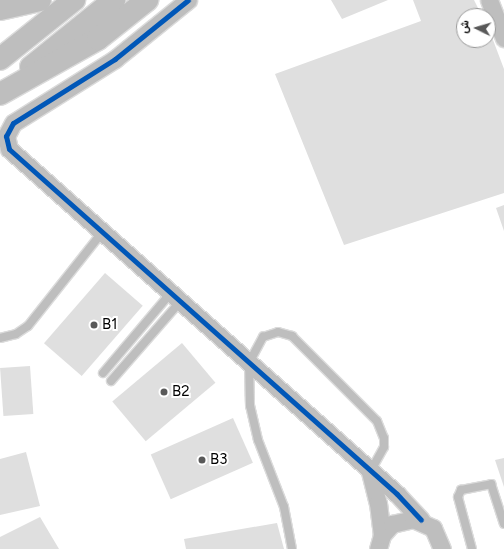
<!DOCTYPE html>
<html>
<head>
<meta charset="utf-8">
<style>
	body { margin:0 }
	#map { position:relative; width:504px; height:549px; overflow:hidden; background:#fff; font-family:Figtree,Vazirmatn,sans-serif }
	div>[style] { position:absolute }
	[style*='--x'] { left:calc(var(--x)*1px); top:calc(var(--y)*1px); width:calc(var(--w)*1px); rotate:calc(var(--a)*1deg) }
	.building>* { inset:0; background:#dfdfdf; transform-origin:0 0 }
	.roads { filter:drop-shadow(1px 0 #dbdbdb) drop-shadow(-1px 0 #dbdbdb) drop-shadow(0 1px #dbdbdb) drop-shadow(0 -1px #dbdbdb) }
	.service>* { height:8px; margin:-4px; padding:0 4px; transform-origin:4px; border-radius:4px; background:#bebebe }
	.minor>* { height:17px; margin:-8.5px; padding:0 8.5px; transform-origin:8.5px; border-radius:8.5px; background:#bebebe }
	.trunk>* { height:22px; margin:-11px; padding:0 11px; transform-origin:11px; border-radius:11px; background:#bebebe }
	.cycleway>* { height:5px; margin:-2.5px; padding:0 2.5px; transform-origin:2.5px; border-radius:2.5px; background:#0057b8 }
	.dots>* { width:11px; height:11px; translate:-50% -50%; box-sizing:border-box; border:2px solid #fff; border-radius:50% }
	span { translate:-50% -50%; white-space:nowrap; text-align:center; line-height:1.15; -webkit-text-stroke:4px #fff; paint-order:stroke }
	.poi-label { font-size:15px; color:#000 }
	.left { translate:0 -50%; text-align:left }
	.north { position:absolute; left:456px; top:8px; width:40px; height:40px; box-sizing:border-box; background:#fff; border:1px solid #999; border-radius:50%; rotate:275deg; font-size:11px; font-weight:700; line-height:16px; text-align:center; color:#000 }
	.north::after { content:''; display:block; margin:auto; width:14px; height:18px; background:#595959; clip-path:polygon(50% 0,100% 100%,50% 72%,0 100%) }
</style>
</head>
<body>
<div id="map">
	<div class="building">
		<div style="clip-path:polygon(331px 0,388px 0,342px 19px)"></div>
		<div style="clip-path:polygon(413px 0,474px 0,482px 16px,464px 16px,464px 40px,488px 40px,488px 27px,490px 32px,504px 69px,504px 193px,344px 245px,275px 74px,421px 21px)"></div>
		<div style="clip-path:polygon(504px 205px,504px 231px,496px 208px)"></div>
		<div style="left:105px;top:273px;width:50px;height:93px;rotate:41deg"></div>
		<div style="left:182px;top:343px;width:52px;height:91px;rotate:50deg"></div>
		<div style="left:30px;top:366px;width:48px;height:30px;rotate:86deg"></div>
		<div style="left:233px;top:418px;width:49px;height:90px;rotate:66deg"></div>
		<div style="clip-path:polygon(26px 452px,40px 506px,0 515px,0 459px)"></div>
		<div style="clip-path:polygon(504px 458px,504px 487px,495px 460px)"></div>
		<div style="clip-path:polygon(40px 517px,59px 549px,0 549px,0 537px)"></div>
		<div style="clip-path:polygon(277px 523px,284px 549px,186px 549px,184px 539px)"></div>
	</div>
	<div class="roads">
		<div class="service">
			<div style="--x:0;--y:338;--w:16;--a:-14"></div>
			<div style="--x:16;--y:334;--w:14;--a:-34"></div>
			<div style="--x:28;--y:326;--w:117;--a:-51.6"></div>
			<div style="--x:103;--y:373;--w:104;--a:-49.7"></div>
			<div style="--x:111;--y:381;--w:105;--a:-48.9"></div>
			<div style="--x:292;--y:549;--w:43;--a:-100.8"></div>
			<div style="--x:284;--y:507;--w:72;--a:-111.2"></div>
			<div style="--x:258;--y:440;--w:35;--a:-103"></div>
			<div style="--x:250;--y:406;--w:43;--a:-91.3"></div>
			<div style="--x:249;--y:363;--w:30;--a:-62"></div>
			<div style="--x:263;--y:337;--w:16;--a:-18"></div>
			<div style="--x:278;--y:332;--w:15;--a:16"></div>
			<div style="--x:292;--y:336;--w:120;--a:45"></div>
			<div style="--x:377;--y:421;--w:18;--a:68"></div>
			<div style="--x:384;--y:438;--w:9;--a:90"></div>
			<div style="--x:384;--y:447;--w:29;--a:119"></div>
			<div style="--x:472;--y:549;--w:54;--a:-105.1"></div>
			<div style="--x:458;--y:497;--w:8;--a:-67"></div>
			<div style="--x:461;--y:490;--w:31;--a:-11"></div>
			<div style="--x:491;--y:484;--w:42;--a:72"></div>
		</div>
		<div class="minor">
			<div style="--x:188;--y:0;--w:94;--a:141.1"></div>
			<div style="--x:115;--y:59;--w:120;--a:147.9"></div>
			<div style="--x:13;--y:123;--w:15;--a:118"></div>
			<div style="--x:6;--y:136;--w:13;--a:77"></div>
			<div style="--x:9;--y:149;--w:519;--a:41.64"></div>
			<div style="--x:397;--y:494;--w:35;--a:47"></div>
			<div style="--x:489;--y:0;--w:41;--a:68.5"></div>
			<div style="--x:370;--y:472;--w:32;--a:76"></div>
			<div style="--x:378;--y:503;--w:32;--a:83"></div>
			<div style="--x:378;--y:549;--w:15;--a:-74"></div>
			<div style="--x:382;--y:535;--w:15;--a:-48"></div>
			<div style="--x:392;--y:524;--w:22;--a:-13"></div>
			<div style="--x:413;--y:519;--w:22;--a:24"></div>
			<div style="--x:433;--y:528;--w:23;--a:67"></div>
		</div>
		<div class="trunk">
			<div style="--x:0;--y:9;--w:41;--a:-12.7"></div>
			<div style="--x:0;--y:59;--w:95;--a:-38.6"></div>
			<div style="--x:31;--y:67;--w:107;--a:-38.9"></div>
			<div style="--x:0;--y:94;--w:112;--a:-29.3"></div>
			<div style="--x:98;--y:39;--w:63;--a:-38.5"></div>
		</div>
	</div>
	<div class="cycleway">
		<div style="--x:188;--y:0;--w:94;--a:141.1"></div>
		<div style="--x:115;--y:59;--w:120;--a:147.9"></div>
		<div style="--x:13;--y:123;--w:15;--a:118"></div>
		<div style="--x:6;--y:136;--w:13;--a:77"></div>
		<div style="--x:9;--y:149;--w:519;--a:41.64"></div>
		<div style="--x:397;--y:494;--w:35;--a:47"></div>
	</div>
	<div class="dots">
		<div style="left:94px;top:325px;background:#595959"></div>
		<div style="left:164px;top:392px;background:#595959"></div>
		<div style="left:202px;top:460px;background:#595959"></div>
	</div>
	<div class="poi-label">
		<span class="left" style="left:102px;top:325px">B1</span>
		<span class="left" style="left:172px;top:392px">B2</span>
		<span class="left" style="left:210px;top:460px">B3</span>
	</div>
	<div class="north">ش</div>
</div>
</body>
</html>
